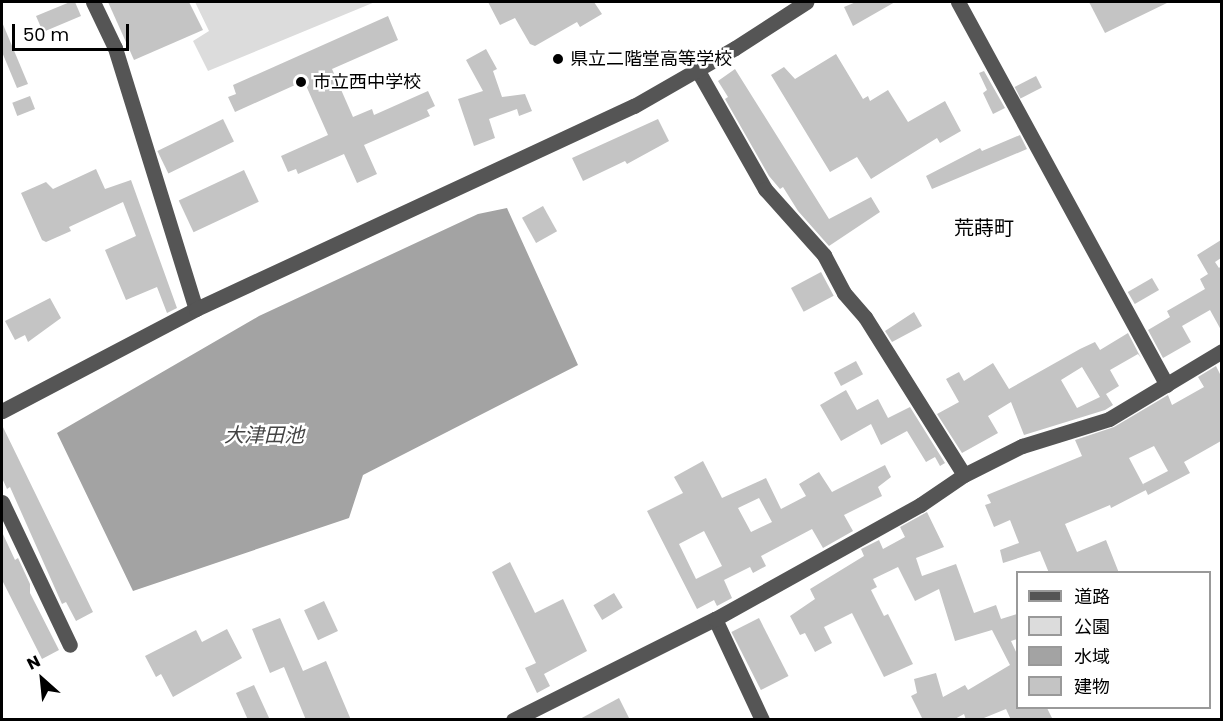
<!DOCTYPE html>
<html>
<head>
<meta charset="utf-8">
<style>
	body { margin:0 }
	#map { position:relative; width:1223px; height:721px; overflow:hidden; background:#fff; font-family:Poppins,"Noto Sans JP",sans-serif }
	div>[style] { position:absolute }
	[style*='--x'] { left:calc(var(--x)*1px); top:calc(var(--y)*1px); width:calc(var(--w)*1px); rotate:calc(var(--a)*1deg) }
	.green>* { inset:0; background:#dcdcdc }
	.water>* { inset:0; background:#a3a3a3 }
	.building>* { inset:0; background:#c4c4c4; transform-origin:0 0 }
	.minor>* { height:15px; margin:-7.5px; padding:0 7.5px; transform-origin:7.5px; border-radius:7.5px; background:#555 }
	.dots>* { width:16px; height:16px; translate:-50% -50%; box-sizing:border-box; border:3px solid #fff; border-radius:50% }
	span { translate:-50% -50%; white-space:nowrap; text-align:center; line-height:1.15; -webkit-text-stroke:5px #fff; paint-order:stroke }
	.poi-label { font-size:18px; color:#000 }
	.left { translate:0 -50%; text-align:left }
	.neighbourhood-label { font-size:20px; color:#000 }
	.water-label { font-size:20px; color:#444; font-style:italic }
	.frame { position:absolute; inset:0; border:3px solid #000; pointer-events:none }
	.legend { position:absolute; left:1016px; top:571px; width:195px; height:138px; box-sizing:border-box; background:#fff; border:2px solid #999; margin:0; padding:8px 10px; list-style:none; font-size:18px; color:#000 }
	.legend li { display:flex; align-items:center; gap:12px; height:30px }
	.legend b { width:30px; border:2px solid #999 }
	.north { position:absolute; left:12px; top:649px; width:60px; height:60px; -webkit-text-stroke:4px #fff; paint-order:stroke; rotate:333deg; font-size:16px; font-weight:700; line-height:24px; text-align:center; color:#000 }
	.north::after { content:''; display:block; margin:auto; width:21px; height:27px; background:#000; clip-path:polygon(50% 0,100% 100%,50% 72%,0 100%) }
	.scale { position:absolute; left:12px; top:24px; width:117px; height:27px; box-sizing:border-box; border:3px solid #000; border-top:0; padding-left:8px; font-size:18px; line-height:21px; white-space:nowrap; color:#000; -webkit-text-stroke:4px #fff; paint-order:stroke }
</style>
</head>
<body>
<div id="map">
	<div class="green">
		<div style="clip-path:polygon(195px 2px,375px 2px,208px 71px,193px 41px,209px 31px)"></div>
	</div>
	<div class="water">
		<div style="clip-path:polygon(507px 208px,578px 365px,363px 475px,349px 518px,133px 591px,57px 433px,259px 316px,478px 214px)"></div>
	</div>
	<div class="building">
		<div style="clip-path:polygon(70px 2px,75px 2px,81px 16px,43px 32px,36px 16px)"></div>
		<div style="clip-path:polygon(108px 2px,189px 2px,203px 30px,134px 60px)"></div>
		<div style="clip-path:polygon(488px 2px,594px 2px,602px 14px,580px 27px,577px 22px,535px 46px,530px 44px,515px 18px,500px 25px)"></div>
		<div style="clip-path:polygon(856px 2px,895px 2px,853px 26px,844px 7px)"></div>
		<div style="clip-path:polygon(1089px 2px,1169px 2px,1105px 33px)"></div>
		<div style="clip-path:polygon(388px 16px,398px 40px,332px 69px,353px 117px,372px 109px,374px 115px,428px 91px,435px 106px,427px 110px,430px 116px,364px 145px,377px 174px,357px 183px,344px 154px,298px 174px,296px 169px,288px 172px,281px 156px,328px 135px,304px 81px,235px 112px,228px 97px,236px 94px,233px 85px)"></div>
		<div style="clip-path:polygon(2px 22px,28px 84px,17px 88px,2px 52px)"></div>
		<div style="clip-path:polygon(486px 49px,497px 69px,493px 71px,502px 97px,525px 94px,532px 111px,519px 116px,517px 109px,489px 119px,495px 138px,474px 146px,458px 99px,483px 91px,466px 60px)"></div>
		<div style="clip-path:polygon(836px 54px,863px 99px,868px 96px,870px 101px,888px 90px,908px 122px,945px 101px,961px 131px,940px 143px,937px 138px,871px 179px,857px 157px,830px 172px,771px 75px,784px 67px,795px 79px)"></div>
		<div style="clip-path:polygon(735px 69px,829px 219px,871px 197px,880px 212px,829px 246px,798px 211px,783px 187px,780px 189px,769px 176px,725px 99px,728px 97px,718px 81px)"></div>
		<div style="clip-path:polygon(984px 71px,1005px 108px,993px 114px,983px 93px,987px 90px,979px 73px)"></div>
		<div style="left:1036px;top:76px;width:13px;height:24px;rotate:63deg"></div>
		<div style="left:30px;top:96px;width:14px;height:19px;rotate:69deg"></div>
		<div style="left:223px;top:119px;width:25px;height:73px;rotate:64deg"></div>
		<div style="clip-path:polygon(658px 119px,669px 141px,627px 164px,625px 161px,583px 181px,572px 158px)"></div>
		<div style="clip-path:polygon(1020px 135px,1027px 149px,932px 189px,926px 176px,980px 148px,982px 151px)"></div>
		<div style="clip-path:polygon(96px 169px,105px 189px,131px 180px,177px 308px,167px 313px,157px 287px,126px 300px,105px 250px,136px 236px,123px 202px,69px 227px,71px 231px,46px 242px,42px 240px,21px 193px,46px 182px,53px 189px)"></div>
		<div style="left:244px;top:170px;width:35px;height:72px;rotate:65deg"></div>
		<div style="left:543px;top:206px;width:29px;height:24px;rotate:61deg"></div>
		<div style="clip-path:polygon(1221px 240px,1221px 258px,1215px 262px,1219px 268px,1221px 266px,1221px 330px,1210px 310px,1182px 326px,1191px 342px,1163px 358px,1148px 330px,1170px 317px,1167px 311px,1205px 289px,1200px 279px,1208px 274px,1197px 255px)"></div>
		<div style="left:821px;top:272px;width:27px;height:34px;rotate:62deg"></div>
		<div style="left:1152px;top:278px;width:14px;height:28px;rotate:60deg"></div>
		<div style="clip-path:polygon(50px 298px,61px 318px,28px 342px,25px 335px,15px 340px,5px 321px)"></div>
		<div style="clip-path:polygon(914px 312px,922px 326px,892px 342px,885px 331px)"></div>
		<div style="clip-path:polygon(evenodd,1128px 333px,1141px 358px,1138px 354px,1110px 370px,1119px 386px,1106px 394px,1113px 405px,1105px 410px,1024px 435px,1011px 402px,988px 416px,998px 433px,962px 453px,937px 414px,959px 402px,946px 379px,959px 372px,964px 381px,993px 363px,1009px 389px,1080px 349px,1095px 342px,1100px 350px,1128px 333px,1082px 367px,1100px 397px,1077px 408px,1061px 380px,1082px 367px)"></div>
		<div style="left:856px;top:361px;width:15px;height:25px;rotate:62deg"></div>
		<div style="clip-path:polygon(1216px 366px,1221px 376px,1221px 441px,1184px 462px,1190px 473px,1148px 495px,1143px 484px,1168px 471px,1154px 446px,1129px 458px,1146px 490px,1111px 508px,1110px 505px,1065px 524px,1077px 552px,1106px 540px,1119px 573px,1049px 573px,1040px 551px,1003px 563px,1000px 550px,1019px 543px,1010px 520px,994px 527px,985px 505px,991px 503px,987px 495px,1082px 456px,1075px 440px,1114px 427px,1168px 395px,1172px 405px,1204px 387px,1198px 377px)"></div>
		<div style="clip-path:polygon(846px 390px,857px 410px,878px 399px,888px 418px,910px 407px,945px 463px,940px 466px,935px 457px,926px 462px,907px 431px,881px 445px,871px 424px,841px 441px,820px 405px)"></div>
		<div style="clip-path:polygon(2px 425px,93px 612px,76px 621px,66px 602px,62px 604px,10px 487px,7px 489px,2px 478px)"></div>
		<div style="clip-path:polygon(evenodd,703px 461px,722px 498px,766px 478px,781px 509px,806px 496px,799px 484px,819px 472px,832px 492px,885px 465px,891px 477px,878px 487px,882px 496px,844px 515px,853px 531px,823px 548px,812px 529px,761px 556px,766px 566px,753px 573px,750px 567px,724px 580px,732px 598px,717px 606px,714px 600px,697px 609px,647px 511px,683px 493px,674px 477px,703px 461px,759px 498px,772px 522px,751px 532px,738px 508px,759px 498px,703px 461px,704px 531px,722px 566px,696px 579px,679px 544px,704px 531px)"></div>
		<div style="clip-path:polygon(927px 512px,944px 547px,916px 558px,922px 576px,956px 564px,974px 613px,996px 605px,1001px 619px,1017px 614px,1017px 639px,1011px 641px,1017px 654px,1017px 708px,1047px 708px,1053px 720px,1011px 720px,1006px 709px,979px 720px,966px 720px,964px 714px,953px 720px,923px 720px,911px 696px,917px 693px,914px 679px,936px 673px,943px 697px,965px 685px,968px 690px,1010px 665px,992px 630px,955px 641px,939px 589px,915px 601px,898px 567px,873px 579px,877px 587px,871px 590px,884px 616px,888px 614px,913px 664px,884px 677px,852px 613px,824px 627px,832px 643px,815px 652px,805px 633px,800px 635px,790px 616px,815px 599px,810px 589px,864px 556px,861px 549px,879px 540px,883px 549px,905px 537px,900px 527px)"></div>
		<div style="clip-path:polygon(2px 532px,15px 560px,18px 558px,30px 584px,30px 593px,59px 650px,42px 659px,2px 580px)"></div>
		<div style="clip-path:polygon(510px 562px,535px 613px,563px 599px,587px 651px,544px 674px,550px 686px,537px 693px,525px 668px,536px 663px,492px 572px)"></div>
		<div style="left:614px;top:593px;width:17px;height:24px;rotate:59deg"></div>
		<div style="left:324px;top:601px;width:33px;height:22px;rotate:65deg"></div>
		<div style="clip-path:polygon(280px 618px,303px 671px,326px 661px,351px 720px,306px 720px,284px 667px,270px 673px,252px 629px)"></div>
		<div style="left:759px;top:618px;width:65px;height:31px;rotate:63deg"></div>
		<div style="clip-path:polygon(227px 629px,242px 658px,173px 697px,161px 674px,156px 677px,145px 656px,196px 630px,202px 642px)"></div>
		<div style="clip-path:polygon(254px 685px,270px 720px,248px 720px,236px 693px)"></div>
		<div style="clip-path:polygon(619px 698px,630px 720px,578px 720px)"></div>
	</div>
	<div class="minor">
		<div style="--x:93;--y:2;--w:51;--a:64.4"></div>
		<div style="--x:115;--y:48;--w:273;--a:72.8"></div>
		<div style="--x:958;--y:2;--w:436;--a:61.4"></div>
		<div style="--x:698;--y:71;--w:136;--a:60.4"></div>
		<div style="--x:765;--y:189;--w:89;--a:48.2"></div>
		<div style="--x:824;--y:255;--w:43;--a:62.2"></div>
		<div style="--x:844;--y:293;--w:32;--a:49"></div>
		<div style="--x:865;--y:317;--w:186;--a:57.9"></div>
		<div style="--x:2;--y:411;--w:219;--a:-27.7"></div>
		<div style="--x:196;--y:309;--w:483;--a:-24.9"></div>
		<div style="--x:634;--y:106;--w:116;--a:-29.9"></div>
		<div style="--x:735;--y:48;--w:85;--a:-32.9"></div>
		<div style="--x:2;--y:502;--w:158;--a:64.6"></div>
		<div style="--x:715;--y:619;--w:111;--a:65"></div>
		<div style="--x:513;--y:720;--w:226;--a:-26.6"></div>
		<div style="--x:715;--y:619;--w:235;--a:-29.1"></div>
		<div style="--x:920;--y:505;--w:53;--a:-34.3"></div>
		<div style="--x:964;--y:475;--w:65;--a:-26.6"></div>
		<div style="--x:1022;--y:446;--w:91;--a:-17.2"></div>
		<div style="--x:1109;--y:419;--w:132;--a:-31"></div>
	</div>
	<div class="dots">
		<div style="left:558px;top:59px;background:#000"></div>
		<div style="left:301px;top:82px;background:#000"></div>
	</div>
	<div class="poi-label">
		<span class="left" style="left:570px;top:59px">県立二階堂高等学校</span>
		<span class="left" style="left:313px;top:82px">市立西中学校</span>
	</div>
	<div class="neighbourhood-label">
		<span style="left:984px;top:228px">荒蒔町</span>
	</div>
	<div class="water-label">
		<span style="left:264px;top:435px">大津田池</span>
	</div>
	<div class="frame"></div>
	<ul class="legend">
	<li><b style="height:8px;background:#555"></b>道路</li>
	<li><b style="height:16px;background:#dcdcdc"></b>公園</li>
	<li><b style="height:16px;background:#a3a3a3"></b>水域</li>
	<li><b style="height:16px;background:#c4c4c4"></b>建物</li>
	</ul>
	<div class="north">N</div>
	<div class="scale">50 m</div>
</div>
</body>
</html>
